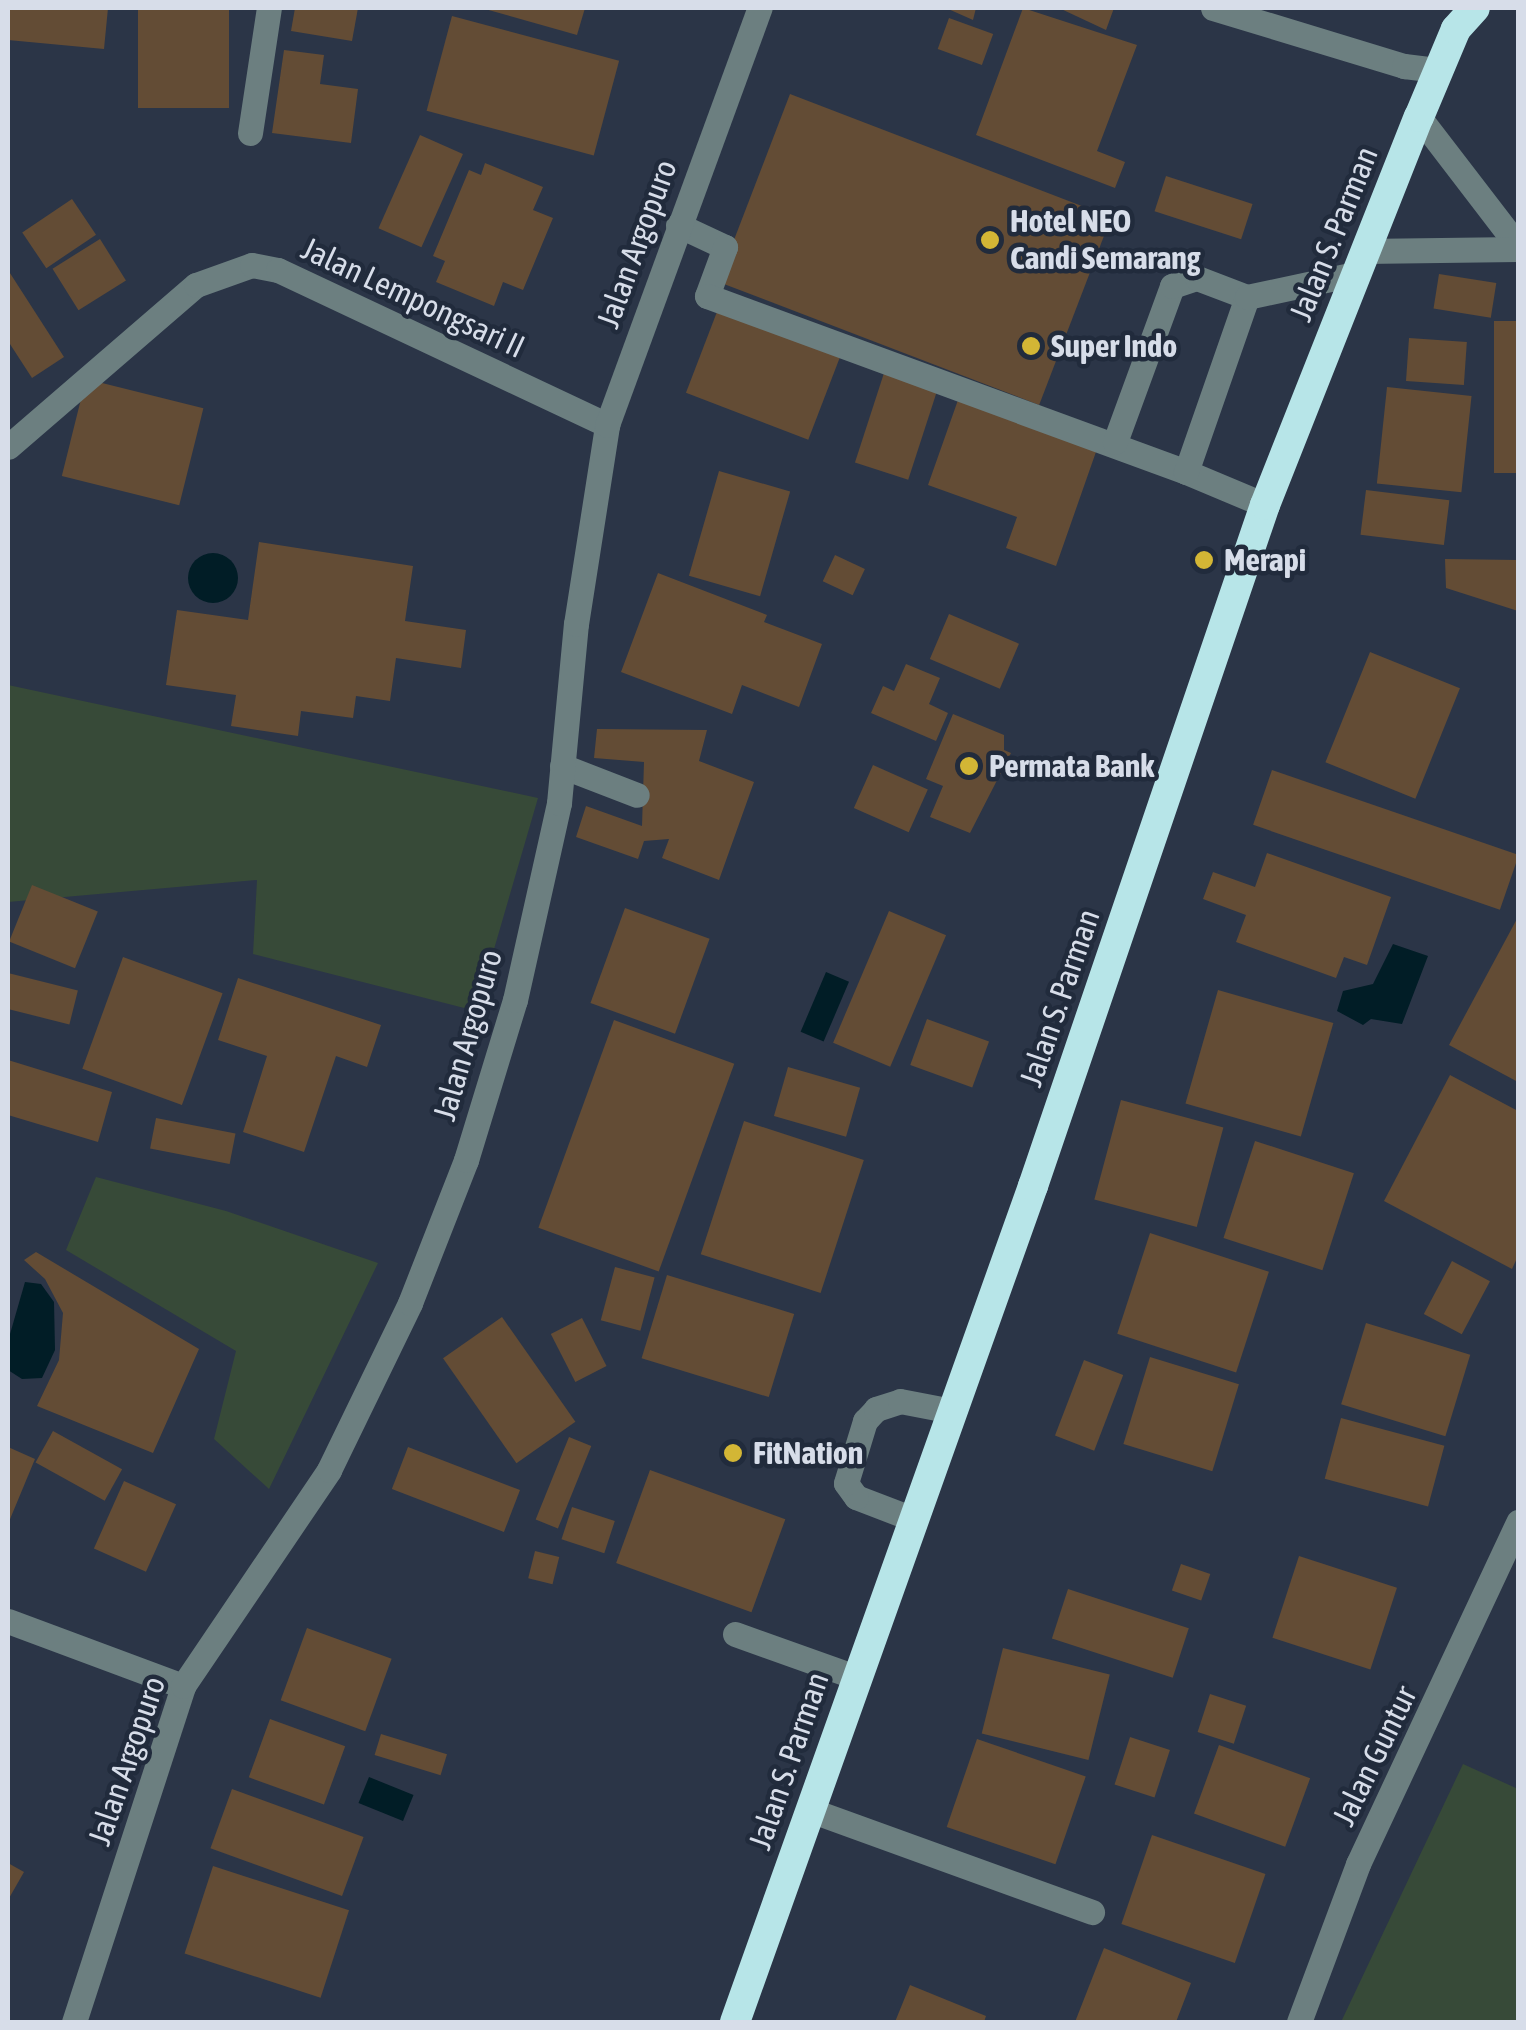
<!DOCTYPE html>
<html>
<head>
<meta charset="utf-8">
<style>
	body { margin:0 }
	#map { position:relative; width:1526px; height:2030px; overflow:hidden; background:#2b3547; font-family:"Asap Condensed",sans-serif }
	div>[style] { position:absolute }
	[style*='--x'] { left:calc(var(--x)*1px); top:calc(var(--y)*1px); width:calc(var(--w)*1px); rotate:calc(var(--a)*1deg) }
	.green>* { inset:0; background:#374a38 }
	.water>* { inset:0; background:#011d26; transform-origin:0 0 }
	.round { border-radius:50% }
	.building>* { inset:0; background:#634c35; transform-origin:0 0 }
	.minor>* { height:25px; margin:-12.5px; padding:0 12.5px; transform-origin:12.5px; border-radius:12.5px; background:#6c7f80 }
	.highway>* { height:30px; margin:-15px; padding:0 15px; transform-origin:15px; border-radius:15px; background:#b7e5e8 }
	.dots>* { width:28px; height:28px; translate:-50% -50%; box-sizing:border-box; border:5px solid #212b3c; border-radius:50% }
	span { translate:-50% -50%; white-space:nowrap; text-align:center; line-height:1.15; -webkit-text-stroke:9px #212b3c; paint-order:stroke }
	.poi-label { font-size:32px; color:#d7dde9; font-weight:700 }
	.left { translate:0 -50%; text-align:left }
	.street-label { font-size:32px; color:#d7dde9 }
	.frame { position:absolute; inset:0; border:10px solid #d7dde9; pointer-events:none }
</style>
</head>
<body>
<div id="map">
	<div class="green">
		<div style="clip-path:polygon(8px 685px,538px 798px,476px 1011px,253px 954px,257px 880px,8px 902px)"></div>
		<div style="clip-path:polygon(96px 1177px,226px 1211px,378px 1263px,269px 1489px,214px 1439px,236px 1351px,66px 1250px)"></div>
		<div style="clip-path:polygon(1463px 1764px,1518px 1789px,1518px 2022px,1341px 2022px)"></div>
	</div>
	<div class="water">
		<div class="round" style="left:188px;top:553px;width:50px;height:50px"></div>
		<div style="clip-path:polygon(1393px 944px,1428px 956px,1402px 1024px,1371px 1019px,1363px 1025px,1337px 1011px,1343px 991px,1373px 984px)"></div>
		<div style="left:826px;top:972px;width:25px;height:65px;rotate:23deg"></div>
		<div style="clip-path:polygon(25px 1282px,41px 1284px,54px 1302px,55px 1350px,42px 1378px,22px 1379px,8px 1370px,8px 1341px)"></div>
		<div style="left:369px;top:1777px;width:48px;height:28px;rotate:22deg"></div>
	</div>
	<div class="building">
		<div style="clip-path:polygon(8px 8px,108px 8px,104px 49px,8px 40px)"></div>
		<div style="left:138px;top:8px;width:91px;height:100px"></div>
		<div style="clip-path:polygon(295px 8px,358px 8px,352px 41px,291px 31px)"></div>
		<div style="clip-path:polygon(946px 8px,976px 8px,973px 20px)"></div>
		<div style="clip-path:polygon(1023px 8px,1137px 45px,1097px 151px,1125px 162px,1115px 188px,976px 135px)"></div>
		<div style="clip-path:polygon(1059px 8px,1114px 8px,1106px 30px)"></div>
		<div style="clip-path:polygon(485px 9px,485px 8px,585px 8px,577px 35px)"></div>
		<div style="left:452px;top:16px;width:173px;height:98px;rotate:15deg"></div>
		<div style="left:949px;top:18px;width:47px;height:33px;rotate:20deg"></div>
		<div style="clip-path:polygon(284px 50px,324px 55px,320px 84px,358px 89px,351px 143px,272px 133px)"></div>
		<div style="left:790px;top:94px;width:344px;height:201px;rotate:21deg"></div>
		<div style="left:420px;top:135px;width:47px;height:102px;rotate:24deg"></div>
		<div style="clip-path:polygon(485px 163px,543px 187px,533px 210px,553px 218px,523px 290px,503px 282px,494px 306px,436px 282px,445px 261px,433px 256px,469px 170px,481px 175px)"></div>
		<div style="left:1166px;top:176px;width:91px;height:37px;rotate:18deg"></div>
		<div style="left:72px;top:199px;width:43px;height:60px;rotate:56deg"></div>
		<div style="left:100px;top:239px;width:49px;height:56px;rotate:58deg"></div>
		<div style="clip-path:polygon(8px 270px,64px 357px,32px 378px,8px 341px)"></div>
		<div style="left:1439px;top:274px;width:58px;height:35px;rotate:9deg"></div>
		<div style="left:720px;top:304px;width:131px;height:95px;rotate:21deg"></div>
		<div style="left:1494px;top:321px;width:24px;height:152px"></div>
		<div style="left:1409px;top:338px;width:58px;height:43px;rotate:4deg"></div>
		<div style="left:884px;top:373px;width:56px;height:94px;rotate:18deg"></div>
		<div style="left:86px;top:379px;width:121px;height:100px;rotate:14deg"></div>
		<div style="left:1387px;top:387px;width:85px;height:97px;rotate:6deg"></div>
		<div style="clip-path:polygon(958px 400px,1097px 449px,1056px 566px,1006px 548px,1017px 517px,928px 485px)"></div>
		<div style="left:719px;top:471px;width:74px;height:109px;rotate:16deg"></div>
		<div style="left:1366px;top:490px;width:84px;height:45px;rotate:7deg"></div>
		<div style="clip-path:polygon(259px 542px,413px 566px,405px 621px,466px 630px,461px 668px,396px 658px,390px 701px,356px 696px,353px 718px,301px 711px,298px 736px,231px 726px,236px 695px,166px 685px,177px 610px,248px 620px)"></div>
		<div style="left:835px;top:555px;width:33px;height:29px;rotate:25deg"></div>
		<div style="clip-path:polygon(1445px 559px,1518px 560px,1518px 611px,1446px 588px)"></div>
		<div style="clip-path:polygon(658px 573px,767px 615px,764px 622px,822px 644px,799px 707px,742px 685px,732px 714px,621px 672px)"></div>
		<div style="left:949px;top:614px;width:76px;height:49px;rotate:23deg"></div>
		<div style="left:1370px;top:652px;width:97px;height:119px;rotate:22deg"></div>
		<div style="clip-path:polygon(906px 664px,940px 678px,929px 704px,948px 713px,936px 741px,871px 713px,883px 686px,894px 691px)"></div>
		<div style="clip-path:polygon(953px 714px,1004px 735px,1004px 750px,1011px 753px,970px 833px,930px 817px,943px 786px,926px 779px)"></div>
		<div style="clip-path:polygon(597px 729px,707px 730px,699px 761px,754px 782px,719px 880px,662px 858px,669px 839px,644px 841px,638px 859px,576px 837px,586px 806px,642px 826px,644px 762px,594px 758px)"></div>
		<div style="left:873px;top:765px;width:60px;height:47px;rotate:24deg"></div>
		<div style="left:1272px;top:770px;width:261px;height:58px;rotate:19deg"></div>
		<div style="clip-path:polygon(1267px 853px,1391px 897px,1367px 965px,1344px 957px,1336px 978px,1236px 942px,1246px 915px,1203px 899px,1213px 872px,1255px 887px)"></div>
		<div style="left:32px;top:885px;width:71px;height:61px;rotate:22deg"></div>
		<div style="left:625px;top:908px;width:90px;height:101px;rotate:20deg"></div>
		<div style="left:889px;top:911px;width:62px;height:143px;rotate:23deg"></div>
		<div style="clip-path:polygon(1518px 917px,1518px 1082px,1449px 1045px)"></div>
		<div style="left:123px;top:957px;width:106px;height:119px;rotate:20deg"></div>
		<div style="left:8px;top:973px;width:72px;height:35px;rotate:14deg"></div>
		<div style="clip-path:polygon(238px 978px,381px 1025px,367px 1067px,336px 1056px,304px 1152px,243px 1132px,267px 1056px,218px 1040px)"></div>
		<div style="left:1218px;top:990px;width:120px;height:118px;rotate:16deg"></div>
		<div style="left:927px;top:1019px;width:66px;height:49px;rotate:20deg"></div>
		<div style="left:614px;top:1020px;width:128px;height:221px;rotate:20deg"></div>
		<div style="clip-path:polygon(8px 1060px,112px 1092px,98px 1142px,8px 1115px)"></div>
		<div style="left:788px;top:1067px;width:75px;height:51px;rotate:16deg"></div>
		<div style="clip-path:polygon(1450px 1075px,1518px 1111px,1518px 1256px,1512px 1269px,1384px 1201px)"></div>
		<div style="left:1121px;top:1100px;width:106px;height:103px;rotate:15deg"></div>
		<div style="left:156px;top:1118px;width:81px;height:31px;rotate:11deg"></div>
		<div style="left:744px;top:1121px;width:126px;height:140px;rotate:18deg"></div>
		<div style="left:1255px;top:1141px;width:104px;height:102px;rotate:18deg"></div>
		<div style="left:1150px;top:1233px;width:125px;height:106px;rotate:18deg"></div>
		<div style="clip-path:polygon(36px 1252px,199px 1349px,153px 1453px,37px 1406px,59px 1360px,63px 1313px,45px 1279px,24px 1260px)"></div>
		<div style="left:1452px;top:1261px;width:43px;height:60px;rotate:28deg"></div>
		<div style="left:615px;top:1267px;width:41px;height:55px;rotate:15deg"></div>
		<div style="left:667px;top:1275px;width:133px;height:87px;rotate:17deg"></div>
		<div style="left:502px;top:1317px;width:128px;height:72px;rotate:55deg"></div>
		<div style="left:582px;top:1318px;width:54px;height:35px;rotate:63deg"></div>
		<div style="left:1366px;top:1323px;width:109px;height:85px;rotate:17deg"></div>
		<div style="left:1150px;top:1357px;width:93px;height:91px;rotate:17deg"></div>
		<div style="left:1084px;top:1360px;width:42px;height:81px;rotate:21deg"></div>
		<div style="left:1341px;top:1418px;width:107px;height:63px;rotate:15deg"></div>
		<div style="left:53px;top:1431px;width:79px;height:36px;rotate:29deg"></div>
		<div style="left:569px;top:1437px;width:24px;height:89px;rotate:22deg"></div>
		<div style="clip-path:polygon(8px 1447px,35px 1459px,8px 1524px)"></div>
		<div style="left:408px;top:1447px;width:120px;height:45px;rotate:21deg"></div>
		<div style="left:650px;top:1470px;width:144px;height:99px;rotate:20deg"></div>
		<div style="left:124px;top:1481px;width:57px;height:74px;rotate:24deg"></div>
		<div style="left:572px;top:1507px;width:45px;height:34px;rotate:18deg"></div>
		<div style="left:535px;top:1551px;width:25px;height:28px;rotate:14deg"></div>
		<div style="left:1299px;top:1556px;width:103px;height:86px;rotate:18deg"></div>
		<div style="left:1181px;top:1564px;width:31px;height:28px;rotate:19deg"></div>
		<div style="left:1068px;top:1589px;width:127px;height:52px;rotate:18deg"></div>
		<div style="left:307px;top:1628px;width:90px;height:77px;rotate:20deg"></div>
		<div style="left:1003px;top:1648px;width:110px;height:88px;rotate:14deg"></div>
		<div style="left:1210px;top:1694px;width:38px;height:40px;rotate:18deg"></div>
		<div style="left:270px;top:1719px;width:80px;height:62px;rotate:20deg"></div>
		<div style="left:381px;top:1734px;width:69px;height:22px;rotate:17deg"></div>
		<div style="left:1130px;top:1737px;width:42px;height:50px;rotate:18deg"></div>
		<div style="left:977px;top:1739px;width:115px;height:93px;rotate:19deg"></div>
		<div style="left:1219px;top:1745px;width:97px;height:73px;rotate:20deg"></div>
		<div style="left:232px;top:1789px;width:140px;height:63px;rotate:20deg"></div>
		<div style="left:1152px;top:1835px;width:120px;height:94px;rotate:19deg"></div>
		<div style="clip-path:polygon(8px 1863px,24px 1872px,8px 1900px)"></div>
		<div style="left:213px;top:1866px;width:143px;height:92px;rotate:18deg"></div>
		<div style="clip-path:polygon(1104px 1948px,1191px 1983px,1176px 2022px,1075px 2022px)"></div>
		<div style="clip-path:polygon(910px 1985px,986px 2016px,984px 2022px,895px 2022px)"></div>
	</div>
	<div class="minor">
		<div style="--x:1213;--y:8;--w:200;--a:16.9"></div>
		<div style="--x:1404;--y:66;--w:35;--a:7"></div>
		<div style="--x:1419;--y:117;--w:163;--a:52.5"></div>
		<div style="--x:250;--y:133;--w:126;--a:-81.4"></div>
		<div style="--x:678;--y:225;--w:52;--a:25.1"></div>
		<div style="--x:725;--y:247;--w:52;--a:110.2"></div>
		<div style="--x:707;--y:296;--w:510;--a:20.17"></div>
		<div style="--x:1363;--y:251;--w:155;--a:-0.7"></div>
		<div style="--x:1115;--y:442;--w:166;--a:-69.9"></div>
		<div style="--x:1172;--y:286;--w:26;--a:-18"></div>
		<div style="--x:1197;--y:278;--w:53;--a:20.8"></div>
		<div style="--x:8;--y:447;--w:248;--a:-40.8"></div>
		<div style="--x:196;--y:285;--w:59;--a:-19.7"></div>
		<div style="--x:252;--y:265;--w:26;--a:11"></div>
		<div style="--x:278;--y:270;--w:364;--a:25.2"></div>
		<div style="--x:1265;--y:505;--w:86;--a:-157.3"></div>
		<div style="--x:1186;--y:472;--w:185;--a:-70.8"></div>
		<div style="--x:1247;--y:297;--w:109;--a:-12.1"></div>
		<div style="--x:562;--y:766;--w:80;--a:21.1"></div>
		<div style="--x:913;--y:1519;--w:61;--a:-158.9"></div>
		<div style="--x:856;--y:1497;--w:17;--a:-126"></div>
		<div style="--x:846;--y:1483;--w:65;--a:-73"></div>
		<div style="--x:865;--y:1421;--w:16;--a:-47"></div>
		<div style="--x:876;--y:1409;--w:25;--a:-18"></div>
		<div style="--x:900;--y:1401;--w:53;--a:10.9"></div>
		<div style="--x:8;--y:1621;--w:187;--a:20.4"></div>
		<div style="--x:735;--y:1634;--w:128;--a:19.6"></div>
		<div style="--x:810;--y:1810;--w:300;--a:19.9"></div>
		<div style="--x:74;--y:2022;--w:353;--a:-72"></div>
		<div style="--x:183;--y:1686;--w:261;--a:-55.9"></div>
		<div style="--x:329;--y:1470;--w:186;--a:-64.1"></div>
		<div style="--x:410;--y:1303;--w:154;--a:-68.6"></div>
		<div style="--x:466;--y:1160;--w:167;--a:-73"></div>
		<div style="--x:515;--y:1000;--w:202;--a:-77.4"></div>
		<div style="--x:559;--y:803;--w:180;--a:-84.6"></div>
		<div style="--x:576;--y:624;--w:201;--a:-81.1"></div>
		<div style="--x:607;--y:425;--w:444;--a:-69.9"></div>
		<div style="--x:1299;--y:2022;--w:169;--a:-69.5"></div>
		<div style="--x:1358;--y:1864;--w:378;--a:-64.9"></div>
	</div>
	<div class="highway">
		<div style="--x:735;--y:2022;--w:888;--a:-70.38"></div>
		<div style="--x:1033;--y:1186;--w:719;--a:-71.19"></div>
		<div style="--x:1265;--y:505;--w:417;--a:-68.4"></div>
		<div style="--x:1419;--y:117;--w:95;--a:-67.2"></div>
		<div style="--x:1456;--y:29;--w:28;--a:-48"></div>
	</div>
	<div class="dots">
		<div style="left:990px;top:240px;background:#d3b635"></div>
		<div style="left:1031px;top:346px;background:#d3b635"></div>
		<div style="left:1204px;top:560px;background:#d3b635"></div>
		<div style="left:969px;top:766px;background:#d3b635"></div>
		<div style="left:733px;top:1453px;background:#d3b635"></div>
	</div>
	<div class="poi-label">
		<span class="left" style="left:1010px;top:240px">Hotel NEO<br>Candi Semarang</span>
		<span class="left" style="left:1051px;top:346px">Super Indo</span>
		<span class="left" style="left:1224px;top:560px">Merapi</span>
		<span class="left" style="left:989px;top:766px">Permata Bank</span>
		<span class="left" style="left:753px;top:1453px">FitNation</span>
	</div>
	<div class="street-label">
		<span style="left:1334px;top:234px;rotate:-68deg">Jalan S. Parman</span>
		<span style="left:637px;top:244px;rotate:-70deg">Jalan Argopuro</span>
		<span style="left:413px;top:298px;rotate:25deg">Jalan Lempongsari II</span>
		<span style="left:1060px;top:998px;rotate:-71deg">Jalan S. Parman</span>
		<span style="left:468px;top:1035px;rotate:-74deg">Jalan Argopuro</span>
		<span style="left:1375px;top:1756px;rotate:-64deg">Jalan Guntur</span>
		<span style="left:127px;top:1761px;rotate:-71deg">Jalan Argopuro</span>
		<span style="left:789px;top:1761px;rotate:-71deg">Jalan S. Parman</span>
	</div>
	<div class="frame"></div>
</div>
</body>
</html>
